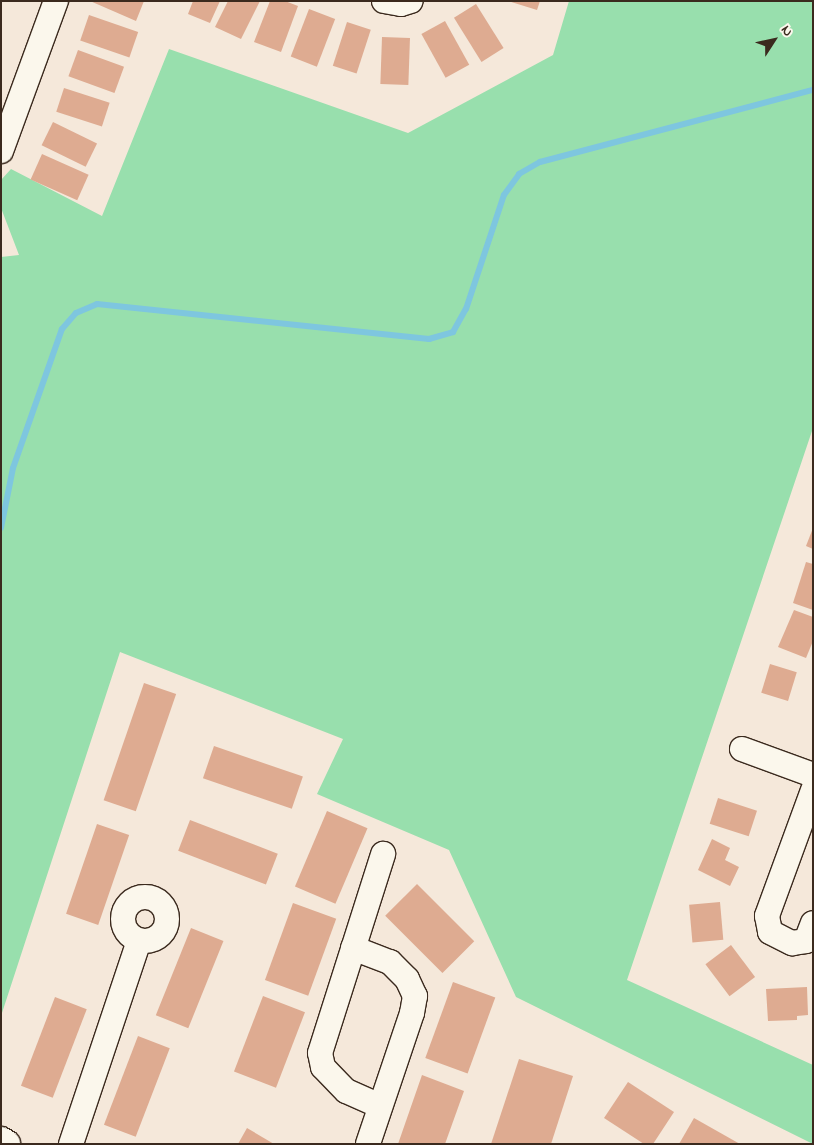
<!DOCTYPE html>
<html>
<head>
<meta charset="utf-8">
<style>
	body { margin:0 }
	#map { position:relative; width:814px; height:1145px; overflow:hidden; background:#f5e8da; font-family:"Indie Flower",sans-serif }
	div>[style] { position:absolute }
	[style*='--x'] { left:calc(var(--x)*1px); top:calc(var(--y)*1px); width:calc(var(--w)*1px); rotate:calc(var(--a)*1deg) }
	.green>* { inset:0; background:#98dfad }
	.stream>* { height:6px; margin:-3px; padding:0 3px; transform-origin:3px; border-radius:3px; background:#7ec6df }
	.building>* { inset:0; background:#deab91; transform-origin:0 0 }
	.roads { filter:drop-shadow(1px 0 #3b2a1e) drop-shadow(-1px 0 #3b2a1e) drop-shadow(0 1px #3b2a1e) drop-shadow(0 -1px #3b2a1e) }
	.minor>* { height:24px; margin:-12px; padding:0 12px; transform-origin:12px; border-radius:12px; background:#fbf7ec }
	.minor>.ring { margin:-12px; padding:0; box-sizing:content-box; background:none; border:24px solid #fbf7ec; border-radius:50% }
	.major>* { height:28px; margin:-14px; padding:0 14px; transform-origin:14px; border-radius:14px; background:#fbf7ec }
	span { translate:-50% -50%; white-space:nowrap; text-align:center; line-height:1.15; -webkit-text-stroke:5px #fbf7ec; paint-order:stroke }
	.frame { position:absolute; inset:0; border:2px solid #3b2a1e; pointer-events:none }
	.north { position:absolute; left:749px; top:15px; width:50px; height:50px; -webkit-text-stroke:4px #fbf7ec; paint-order:stroke; rotate:55deg; font-size:14px; font-weight:700; line-height:20px; text-align:center; color:#3b2a1e }
	.north::after { content:''; display:block; margin:auto; width:18px; height:22px; background:#3b2a1e; clip-path:polygon(50% 0,100% 100%,50% 72%,0 100%) }
</style>
</head>
<body>
<div id="map">
	<div class="green">
		<div style="clip-path:polygon(569px 1px,813px 1px,813px 428px,627px 980px,813px 1065px,813px 1144px,516px 997px,449px 850px,317px 794px,343px 739px,120px 652px,1px 1016px,1px 257px,19px 255px,1px 208px,1px 180px,11px 169px,102px 216px,169px 49px,408px 133px,553px 55px)"></div>
	</div>
	<div class="stream">
		<div style="--x:1;--y:528;--w:61;--a:-78.7"></div>
		<div style="--x:13;--y:468;--w:147;--a:-70.6"></div>
		<div style="--x:62;--y:329;--w:21;--a:-49"></div>
		<div style="--x:76;--y:313;--w:23;--a:-23"></div>
		<div style="--x:97;--y:304;--w:334;--a:6"></div>
		<div style="--x:429;--y:339;--w:25;--a:-16"></div>
		<div style="--x:453;--y:332;--w:26;--a:-61"></div>
		<div style="--x:466;--y:309;--w:120;--a:-71.6"></div>
		<div style="--x:504;--y:195;--w:26;--a:-54"></div>
		<div style="--x:519;--y:174;--w:24;--a:-30"></div>
		<div style="--x:540;--y:162;--w:282;--a:-14.8"></div>
	</div>
	<div class="building">
		<div style="clip-path:polygon(90px 1px,144px 1px,136px 21px)"></div>
		<div style="clip-path:polygon(193px 1px,220px 1px,210px 23px,188px 14px)"></div>
		<div style="clip-path:polygon(228px 1px,260px 1px,241px 39px,215px 27px)"></div>
		<div style="clip-path:polygon(270px 1px,285px 1px,298px 6px,281px 52px,254px 42px)"></div>
		<div style="clip-path:polygon(508px 1px,540px 1px,537px 10px)"></div>
		<div style="left:476px;top:4px;width:52px;height:26px;rotate:58deg"></div>
		<div style="left:309px;top:9px;width:28px;height:51px;rotate:21deg"></div>
		<div style="left:89px;top:15px;width:52px;height:27px;rotate:19deg"></div>
		<div style="left:445px;top:21px;width:50px;height:27px;rotate:61deg"></div>
		<div style="left:347px;top:22px;width:25px;height:46px;rotate:18deg"></div>
		<div style="left:382px;top:37px;width:28px;height:47px;rotate:2deg"></div>
		<div style="left:78px;top:50px;width:49px;height:28px;rotate:20deg"></div>
		<div style="left:64px;top:88px;width:48px;height:25px;rotate:18deg"></div>
		<div style="left:53px;top:122px;width:49px;height:26px;rotate:26deg"></div>
		<div style="left:42px;top:154px;width:51px;height:28px;rotate:24deg"></div>
		<div style="clip-path:polygon(813px 528px,813px 549px,806px 546px)"></div>
		<div style="clip-path:polygon(806px 562px,813px 564px,813px 610px,793px 603px)"></div>
		<div style="clip-path:polygon(794px 610px,813px 617px,813px 641px,806px 658px,778px 647px)"></div>
		<div style="left:770px;top:664px;width:28px;height:30px;rotate:17deg"></div>
		<div style="left:144px;top:683px;width:34px;height:124px;rotate:19deg"></div>
		<div style="left:214px;top:746px;width:94px;height:34px;rotate:19deg"></div>
		<div style="left:718px;top:798px;width:41px;height:27px;rotate:18deg"></div>
		<div style="left:327px;top:811px;width:44px;height:82px;rotate:23deg"></div>
		<div style="left:190px;top:820px;width:94px;height:33px;rotate:21deg"></div>
		<div style="left:97px;top:824px;width:34px;height:95px;rotate:19deg"></div>
		<div style="clip-path:polygon(712px 839px,730px 848px,725px 860px,739px 867px,730px 886px,698px 870px)"></div>
		<div style="left:417px;top:884px;width:81px;height:45px;rotate:45deg"></div>
		<div style="left:720px;top:902px;width:38px;height:31px;rotate:85deg"></div>
		<div style="left:293px;top:903px;width:46px;height:82px;rotate:20deg"></div>
		<div style="left:191px;top:928px;width:35px;height:94px;rotate:22deg"></div>
		<div style="left:731px;top:945px;width:40px;height:32px;rotate:53deg"></div>
		<div style="left:453px;top:982px;width:45px;height:81px;rotate:20deg"></div>
		<div style="clip-path:polygon(807px 987px,808px 1015px,797px 1016px,797px 1020px,768px 1021px,766px 989px)"></div>
		<div style="left:263px;top:996px;width:45px;height:81px;rotate:21deg"></div>
		<div style="left:55px;top:997px;width:34px;height:95px;rotate:21deg"></div>
		<div style="left:138px;top:1036px;width:34px;height:95px;rotate:21deg"></div>
		<div style="clip-path:polygon(519px 1059px,573px 1076px,551px 1144px,491px 1144px)"></div>
		<div style="clip-path:polygon(422px 1075px,464px 1091px,445px 1144px,398px 1144px)"></div>
		<div style="clip-path:polygon(628px 1082px,674px 1112px,653px 1144px,644px 1144px,604px 1118px)"></div>
		<div style="clip-path:polygon(694px 1118px,740px 1144px,679px 1144px)"></div>
		<div style="clip-path:polygon(247px 1128px,274px 1144px,238px 1144px)"></div>
	</div>
	<div class="roads">
		<div class="minor">
			<div style="--x:384;--y:1;--w:17;--a:10"></div>
			<div style="--x:401;--y:4;--w:10;--a:-17"></div>
			<div style="--x:1;--y:151;--w:160;--a:-69.9"></div>
			<div style="--x:742;--y:749;--w:76;--a:20.1"></div>
			<div style="--x:813;--y:790;--w:134;--a:110.1"></div>
			<div style="--x:767;--y:916;--w:16;--a:79"></div>
			<div style="--x:770;--y:932;--w:25;--a:27"></div>
			<div style="--x:792;--y:943;--w:14;--a:-8"></div>
			<div style="--x:806;--y:941;--w:19;--a:-69"></div>
			<div class="ring" style="left:123px;top:897px;width:20px;height:20px"></div>
			<div style="--x:353;--y:948;--w:40;--a:21"></div>
			<div style="--x:390;--y:962;--w:24;--a:45"></div>
			<div style="--x:407;--y:979;--w:19;--a:65"></div>
			<div style="--x:415;--y:996;--w:17;--a:100"></div>
			<div style="--x:412;--y:1013;--w:138;--a:108.6"></div>
			<div style="--x:380;--y:1106;--w:37;--a:-156"></div>
			<div style="--x:346;--y:1091;--w:33;--a:-134"></div>
			<div style="--x:323;--y:1067;--w:14;--a:-102"></div>
			<div style="--x:320;--y:1053;--w:209;--a:-72.4"></div>
			<div style="--x:71;--y:1144;--w:214;--a:-71.5"></div>
		</div>
		<div class="major">
			<div style="--x:1;--y:1141;--w:6;--a:31"></div>
		</div>
	</div>
	<div class="frame"></div>
	<div class="north">N</div>
</div>
</body>
</html>
